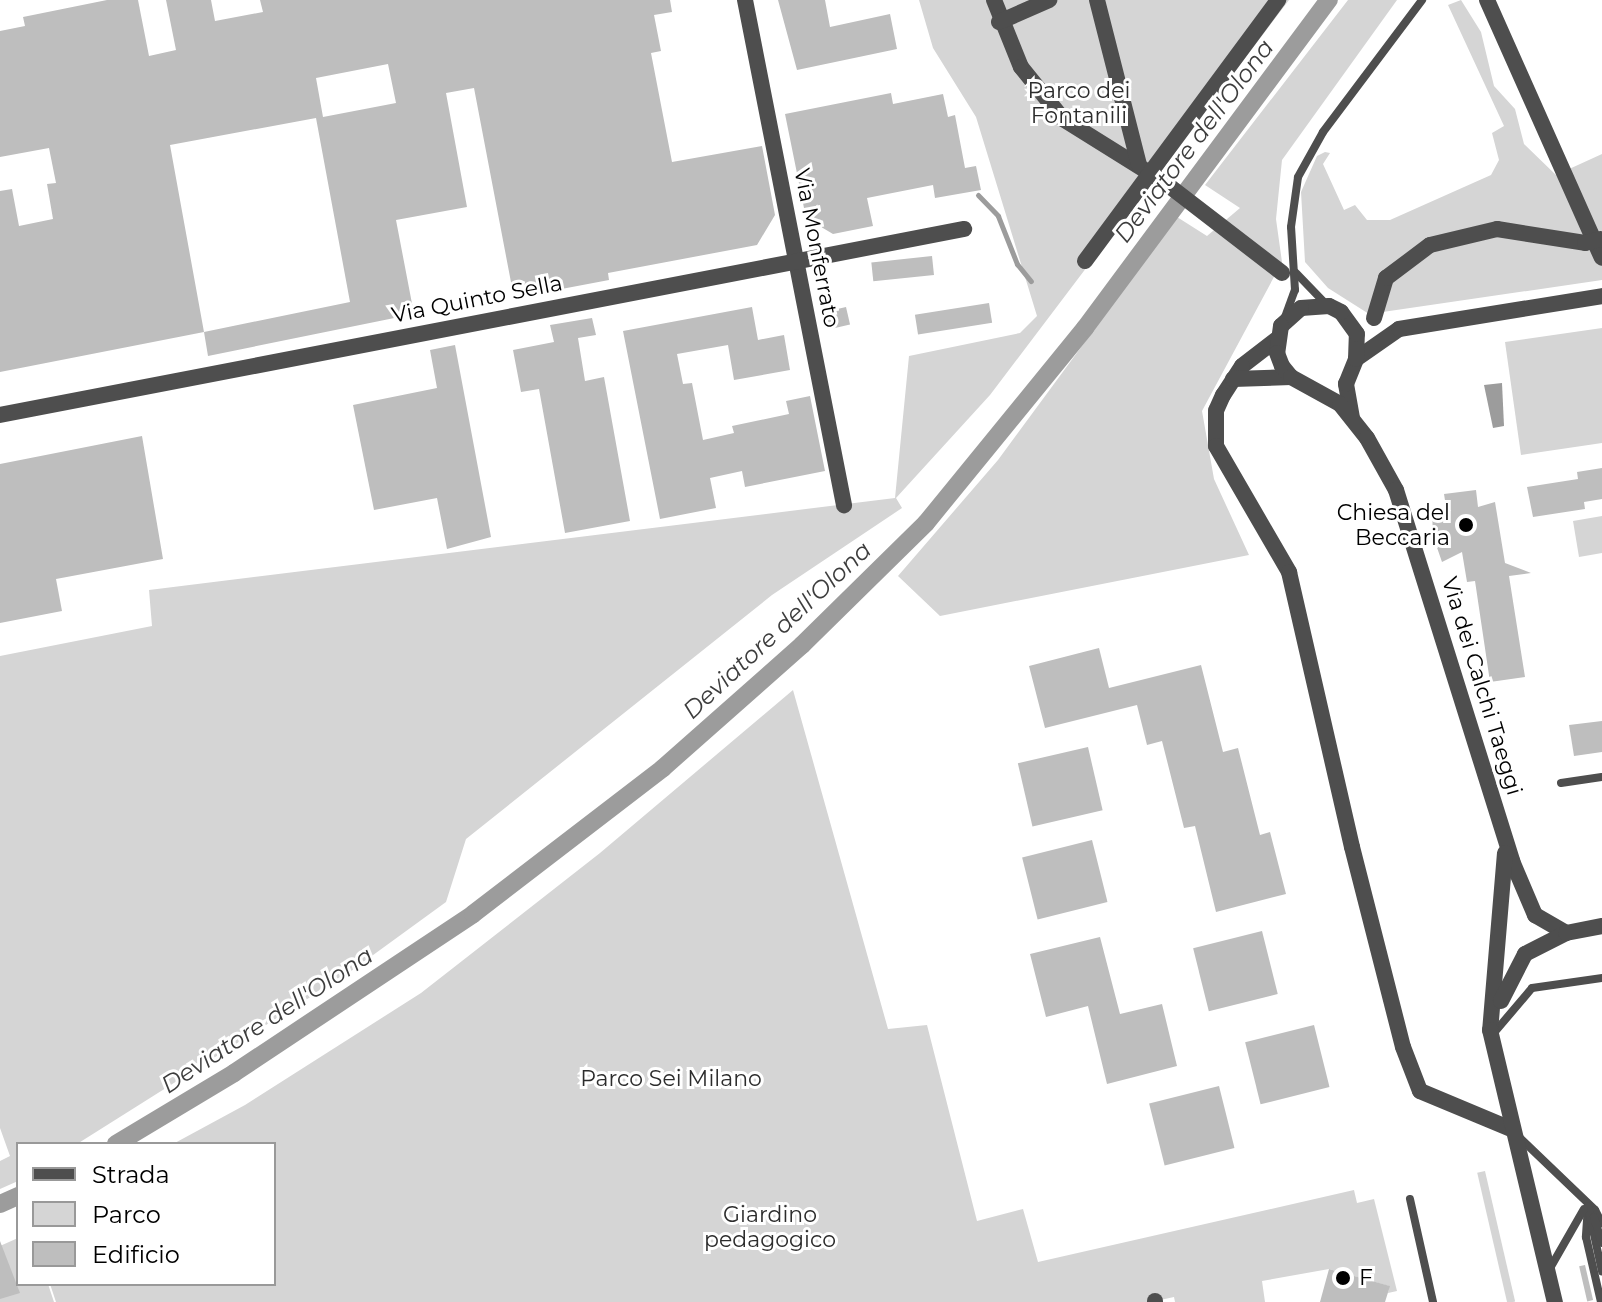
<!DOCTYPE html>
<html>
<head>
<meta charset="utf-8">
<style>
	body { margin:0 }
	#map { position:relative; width:1602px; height:1302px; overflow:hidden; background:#fff; font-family:Montserrat,sans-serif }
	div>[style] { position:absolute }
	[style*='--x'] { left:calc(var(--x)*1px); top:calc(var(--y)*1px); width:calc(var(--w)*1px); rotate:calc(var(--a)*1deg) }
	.green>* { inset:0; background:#d5d5d5; transform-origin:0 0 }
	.water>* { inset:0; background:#9c9c9c }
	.stream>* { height:5px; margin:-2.5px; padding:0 2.5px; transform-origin:2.5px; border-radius:2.5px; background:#9c9c9c }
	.canal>* { height:18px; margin:-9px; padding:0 9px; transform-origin:9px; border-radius:9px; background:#9c9c9c }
	.building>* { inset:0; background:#bebebe; transform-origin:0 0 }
	.lane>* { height:8px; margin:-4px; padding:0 4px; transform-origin:4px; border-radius:4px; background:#4e4e4e }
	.street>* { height:16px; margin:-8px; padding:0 8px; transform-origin:8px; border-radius:8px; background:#4e4e4e }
	.dots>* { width:22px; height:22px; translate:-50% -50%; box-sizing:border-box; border:4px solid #fff; border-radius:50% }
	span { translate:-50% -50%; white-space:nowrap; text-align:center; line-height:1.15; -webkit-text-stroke:6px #fff; paint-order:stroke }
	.park-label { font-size:22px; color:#2c2c2c }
	.street-label { font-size:22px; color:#000 }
	.poi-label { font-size:22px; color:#000 }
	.right { translate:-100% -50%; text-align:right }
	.left { translate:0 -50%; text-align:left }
	.water-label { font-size:24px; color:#3d3d3d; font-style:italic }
	.legend { position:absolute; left:16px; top:1142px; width:260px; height:144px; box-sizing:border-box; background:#fff; border:2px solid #999; margin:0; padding:10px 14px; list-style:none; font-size:24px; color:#000 }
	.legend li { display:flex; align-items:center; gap:16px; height:40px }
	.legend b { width:40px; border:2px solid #999 }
</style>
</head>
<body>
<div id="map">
	<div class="green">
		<div style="clip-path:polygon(919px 0,1289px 0,990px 395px,896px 498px,902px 508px,772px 595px,466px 839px,446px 902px,347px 974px,77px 1144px,18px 1144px,18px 1181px,0 1189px,0 1161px,10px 1156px,0 1128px,0 656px,152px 626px,149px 590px,895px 498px,909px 356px,1020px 333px,1037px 316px,976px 117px,933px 48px)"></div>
		<div style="clip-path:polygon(1348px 0,1397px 0,1282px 160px,1276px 219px,1282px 262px,1202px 411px,1214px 479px,1249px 555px,940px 616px,898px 576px,998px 460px,1177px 217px,1207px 236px,1240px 208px,1205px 185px)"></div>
		<div style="clip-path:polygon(1461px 0,1481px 32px,1494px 86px,1515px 109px,1524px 144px,1556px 175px,1602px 154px,1602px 280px,1369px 314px,1328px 288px,1305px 262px,1301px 192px,1317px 156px,1325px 152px,1330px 153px,1323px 164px,1344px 210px,1355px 205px,1367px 220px,1390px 220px,1491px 175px,1499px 160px,1492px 133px,1504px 126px,1448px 5px)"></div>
		<div style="clip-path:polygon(1602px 328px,1602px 443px,1521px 455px,1505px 342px)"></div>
		<div style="clip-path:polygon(1602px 516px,1602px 553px,1579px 557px,1573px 521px)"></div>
		<div style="clip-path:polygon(793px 690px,888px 1029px,927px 1025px,977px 1221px,1023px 1209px,1038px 1262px,1354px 1190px,1357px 1203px,1374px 1199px,1397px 1291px,1388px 1293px,1389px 1286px,1329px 1269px,1262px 1281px,1265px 1302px,1175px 1302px,1174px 1297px,1151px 1302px,56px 1302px,50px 1284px,274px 1284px,274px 1144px,173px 1144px,245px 1105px,421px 993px,600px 853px)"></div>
		<div style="left:1485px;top:1171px;width:134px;height:8px;rotate:77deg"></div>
		<div style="clip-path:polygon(18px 1238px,18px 1284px,48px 1284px,54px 1302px,0 1302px,0 1246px)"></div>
	</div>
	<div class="water">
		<div style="clip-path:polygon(1502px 383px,1504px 426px,1493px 428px,1484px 385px)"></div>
	</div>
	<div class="stream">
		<div style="--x:978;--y:195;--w:29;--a:46"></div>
		<div style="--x:998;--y:216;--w:52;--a:68.4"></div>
		<div style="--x:1017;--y:264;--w:22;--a:51"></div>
	</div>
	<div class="canal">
		<div style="--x:116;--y:1144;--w:138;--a:-31"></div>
		<div style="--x:234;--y:1073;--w:287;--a:-33.6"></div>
		<div style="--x:473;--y:914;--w:240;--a:-37.5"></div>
		<div style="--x:663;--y:768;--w:186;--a:-41.5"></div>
		<div style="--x:802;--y:645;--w:174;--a:-44.5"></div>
		<div style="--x:926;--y:523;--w:252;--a:-50.8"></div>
		<div style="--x:1085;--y:328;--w:409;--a:-53.4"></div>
		<div style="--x:0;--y:1204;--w:20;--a:-24"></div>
	</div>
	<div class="building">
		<div style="clip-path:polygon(evenodd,107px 0,138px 0,149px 56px,176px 50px,166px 0,211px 0,215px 21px,263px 12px,260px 0,670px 0,672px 12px,654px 15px,661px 51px,651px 53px,672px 162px,762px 146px,775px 215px,757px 245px,608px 273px,609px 280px,514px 298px,474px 88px,446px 93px,467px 207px,396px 220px,414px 314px,208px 356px,204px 332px,0 372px,0 191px,12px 189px,19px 226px,53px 219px,47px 184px,56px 183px,49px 148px,0 157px,0 31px,25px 26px,23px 17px,107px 0,388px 64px,396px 103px,323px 117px,316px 78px,388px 64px,107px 0,316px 118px,350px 302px,204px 332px,170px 145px,316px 118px)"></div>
		<div style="clip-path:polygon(778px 0,825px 0,830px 27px,890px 14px,897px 49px,797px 70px)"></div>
		<div style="clip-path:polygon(891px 93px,893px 104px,943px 94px,948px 117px,955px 115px,965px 168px,976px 166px,981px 190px,935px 198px,933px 185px,867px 198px,873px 226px,833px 234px,806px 218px,785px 114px)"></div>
		<div style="left:932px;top:256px;width:19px;height:61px;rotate:84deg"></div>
		<div style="left:989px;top:303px;width:20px;height:75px;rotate:81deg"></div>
		<div style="clip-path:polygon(752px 307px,758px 340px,784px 335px,790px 370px,734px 380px,728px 345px,677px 354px,683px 384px,692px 383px,703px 440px,734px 433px,732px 426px,789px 414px,786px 401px,810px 396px,825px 471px,745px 487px,742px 471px,710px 478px,716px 508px,660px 519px,623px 331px)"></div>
		<div style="left:846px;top:307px;width:18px;height:21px;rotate:77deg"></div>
		<div style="clip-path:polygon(592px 318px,596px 335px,578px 338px,585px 381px,604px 377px,630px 521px,565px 533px,539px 389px,521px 392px,513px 350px,554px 342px,550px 325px)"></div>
		<div style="clip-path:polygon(455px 345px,491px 537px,447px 549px,437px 498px,374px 510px,353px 405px,437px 388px,430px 350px)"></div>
		<div style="clip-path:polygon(142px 436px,163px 559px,56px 579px,62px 611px,0 623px,0 464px)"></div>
		<div style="clip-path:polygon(1602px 468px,1602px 499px,1584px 502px,1585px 509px,1533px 517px,1527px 487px,1578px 479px,1577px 472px)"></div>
		<div style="clip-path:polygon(1476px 490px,1478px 507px,1495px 502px,1505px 563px,1531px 573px,1509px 576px,1525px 677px,1490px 682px,1475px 581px,1467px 582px,1462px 552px,1442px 562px,1433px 536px,1432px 511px,1447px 513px,1444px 494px)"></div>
		<div style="clip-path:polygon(1099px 648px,1109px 688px,1201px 665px,1223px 752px,1238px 748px,1260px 835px,1270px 832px,1286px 894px,1216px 912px,1195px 826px,1184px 828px,1162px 741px,1147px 745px,1137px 705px,1045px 728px,1029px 666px)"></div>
		<div style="clip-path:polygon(1602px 721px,1602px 752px,1574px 756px,1569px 725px)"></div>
		<div style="left:1088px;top:747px;width:65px;height:72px;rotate:77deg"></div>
		<div style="left:1092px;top:840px;width:64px;height:72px;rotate:76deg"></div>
		<div style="left:1262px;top:931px;width:65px;height:71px;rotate:76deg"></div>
		<div style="clip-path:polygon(1100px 937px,1120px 1014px,1162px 1004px,1177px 1066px,1107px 1084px,1088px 1006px,1046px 1017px,1030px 954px)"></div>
		<div style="left:1314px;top:1025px;width:64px;height:71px;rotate:76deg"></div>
		<div style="left:1219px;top:1086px;width:64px;height:72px;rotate:76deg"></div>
		<div style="clip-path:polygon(0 1241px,20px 1293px,0 1299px)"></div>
		<div style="left:1585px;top:1265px;width:36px;height:6px;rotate:77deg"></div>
		<div style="clip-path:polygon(1329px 1269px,1390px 1286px,1385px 1302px,1320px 1302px)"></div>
	</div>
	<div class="lane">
		<div style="--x:1296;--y:273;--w:42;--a:46"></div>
		<div style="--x:1285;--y:317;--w:29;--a:-70"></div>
		<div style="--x:1295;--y:290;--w:63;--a:-93.6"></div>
		<div style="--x:1291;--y:227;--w:50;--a:-82"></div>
		<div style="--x:1298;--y:177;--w:51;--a:-60.9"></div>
		<div style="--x:1323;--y:132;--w:165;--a:-53.1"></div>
		<div style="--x:1561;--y:783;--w:41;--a:-8.3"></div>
		<div style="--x:1493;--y:1034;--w:60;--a:-49.7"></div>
		<div style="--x:1532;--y:988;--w:71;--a:-8.1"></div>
		<div style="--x:1520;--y:1138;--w:104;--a:43.8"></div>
		<div style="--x:1595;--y:1210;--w:15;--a:62"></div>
		<div style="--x:1410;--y:1199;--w:106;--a:77.4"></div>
		<div style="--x:1588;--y:1206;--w:31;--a:94"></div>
		<div style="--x:1586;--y:1237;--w:67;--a:77"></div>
		<div style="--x:1588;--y:1207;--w:66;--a:77.7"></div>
		<div style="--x:1594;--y:1217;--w:27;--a:73"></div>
		<div style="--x:1549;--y:1270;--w:70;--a:-60.2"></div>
	</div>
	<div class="street">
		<div style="--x:745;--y:0;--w:515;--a:78.91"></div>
		<div style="--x:994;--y:0;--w:72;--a:68.1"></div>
		<div style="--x:1021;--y:67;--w:67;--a:51.1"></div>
		<div style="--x:1063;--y:119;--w:119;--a:32"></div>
		<div style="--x:1164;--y:182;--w:149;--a:37.6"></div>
		<div style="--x:1097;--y:0;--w:170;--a:75.7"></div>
		<div style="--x:1487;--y:0;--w:282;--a:66"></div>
		<div style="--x:999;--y:22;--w:55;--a:-23.7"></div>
		<div style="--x:1085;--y:261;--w:325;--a:-53.5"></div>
		<div style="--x:1374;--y:318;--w:42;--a:-73.3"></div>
		<div style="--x:1386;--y:278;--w:55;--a:-36.9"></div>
		<div style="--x:1430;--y:245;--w:69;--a:-13.4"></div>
		<div style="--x:1497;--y:229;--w:89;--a:9"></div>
		<div style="--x:1585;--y:243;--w:16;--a:-14"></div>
		<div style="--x:1277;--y:339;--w:44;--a:142.4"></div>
		<div style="--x:1242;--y:366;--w:35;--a:123"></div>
		<div style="--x:1223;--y:395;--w:17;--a:114"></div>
		<div style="--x:1216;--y:411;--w:35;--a:90"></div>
		<div style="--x:1216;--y:446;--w:146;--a:59.9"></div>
		<div style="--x:1289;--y:572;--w:282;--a:77.1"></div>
		<div style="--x:1352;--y:847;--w:206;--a:75.7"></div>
		<div style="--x:1403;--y:1047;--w:47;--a:68.9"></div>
		<div style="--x:1420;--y:1091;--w:99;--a:22.7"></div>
		<div style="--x:1356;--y:359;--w:52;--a:-34.9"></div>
		<div style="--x:1399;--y:329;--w:206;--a:-9.2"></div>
		<div style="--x:1233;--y:379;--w:58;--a:-2"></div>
		<div style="--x:0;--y:415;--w:982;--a:-10.92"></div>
		<div style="--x:1352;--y:418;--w:35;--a:-100"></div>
		<div style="--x:1346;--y:384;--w:27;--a:-68"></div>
		<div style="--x:1356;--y:359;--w:25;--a:-88"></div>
		<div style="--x:1357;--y:334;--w:27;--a:-126"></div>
		<div style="--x:1341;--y:312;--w:13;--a:-153"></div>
		<div style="--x:1329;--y:306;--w:28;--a:176"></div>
		<div style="--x:1301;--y:308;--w:27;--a:138"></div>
		<div style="--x:1281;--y:326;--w:27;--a:98"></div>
		<div style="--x:1277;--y:353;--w:14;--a:69"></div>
		<div style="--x:1282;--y:366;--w:14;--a:51"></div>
		<div style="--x:1291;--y:377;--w:56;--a:28.9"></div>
		<div style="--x:1340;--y:404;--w:43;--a:51.5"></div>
		<div style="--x:1367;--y:438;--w:60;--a:60.9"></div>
		<div style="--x:1396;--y:490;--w:389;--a:72.6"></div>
		<div style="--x:1512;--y:861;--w:59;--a:66.9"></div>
		<div style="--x:1535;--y:915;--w:36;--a:30"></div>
		<div style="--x:1505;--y:853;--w:178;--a:94.8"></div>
		<div style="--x:1490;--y:1030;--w:280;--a:76.6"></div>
		<div style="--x:1501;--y:1001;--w:53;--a:-62.9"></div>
		<div style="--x:1525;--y:954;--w:46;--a:-27.1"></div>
		<div style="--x:1566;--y:933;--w:37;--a:-11"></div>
		<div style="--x:1155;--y:1301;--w:1;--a:90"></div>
	</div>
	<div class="dots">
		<div style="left:1466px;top:525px;background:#000"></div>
		<div style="left:1343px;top:1278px;background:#000"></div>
	</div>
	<div class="park-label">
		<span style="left:1079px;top:103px">Parco dei<br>Fontanili</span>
		<span style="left:671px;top:1079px">Parco Sei Milano</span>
		<span style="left:770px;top:1227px">Giardino<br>pedagogico</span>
	</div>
	<div class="street-label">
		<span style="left:817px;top:248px;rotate:79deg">Via Monferrato</span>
		<span style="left:477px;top:299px;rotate:-11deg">Via Quinto Sella</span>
		<span style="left:1482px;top:686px;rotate:73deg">Via dei Calchi Taeggi</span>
	</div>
	<div class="poi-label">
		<span class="right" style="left:1450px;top:525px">Chiesa del<br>Beccaria</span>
		<span class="left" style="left:1359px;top:1278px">F</span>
	</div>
	<div class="water-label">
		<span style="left:1194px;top:141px;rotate:-53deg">Deviatore dell'Olona</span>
		<span style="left:777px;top:630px;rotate:-43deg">Deviatore dell'Olona</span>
		<span style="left:267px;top:1020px;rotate:-33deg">Deviatore dell'Olona</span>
	</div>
	<ul class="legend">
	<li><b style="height:10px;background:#4e4e4e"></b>Strada</li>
	<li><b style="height:22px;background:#d5d5d5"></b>Parco</li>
	<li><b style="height:22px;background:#bebebe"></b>Edificio</li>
	</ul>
</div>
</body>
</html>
